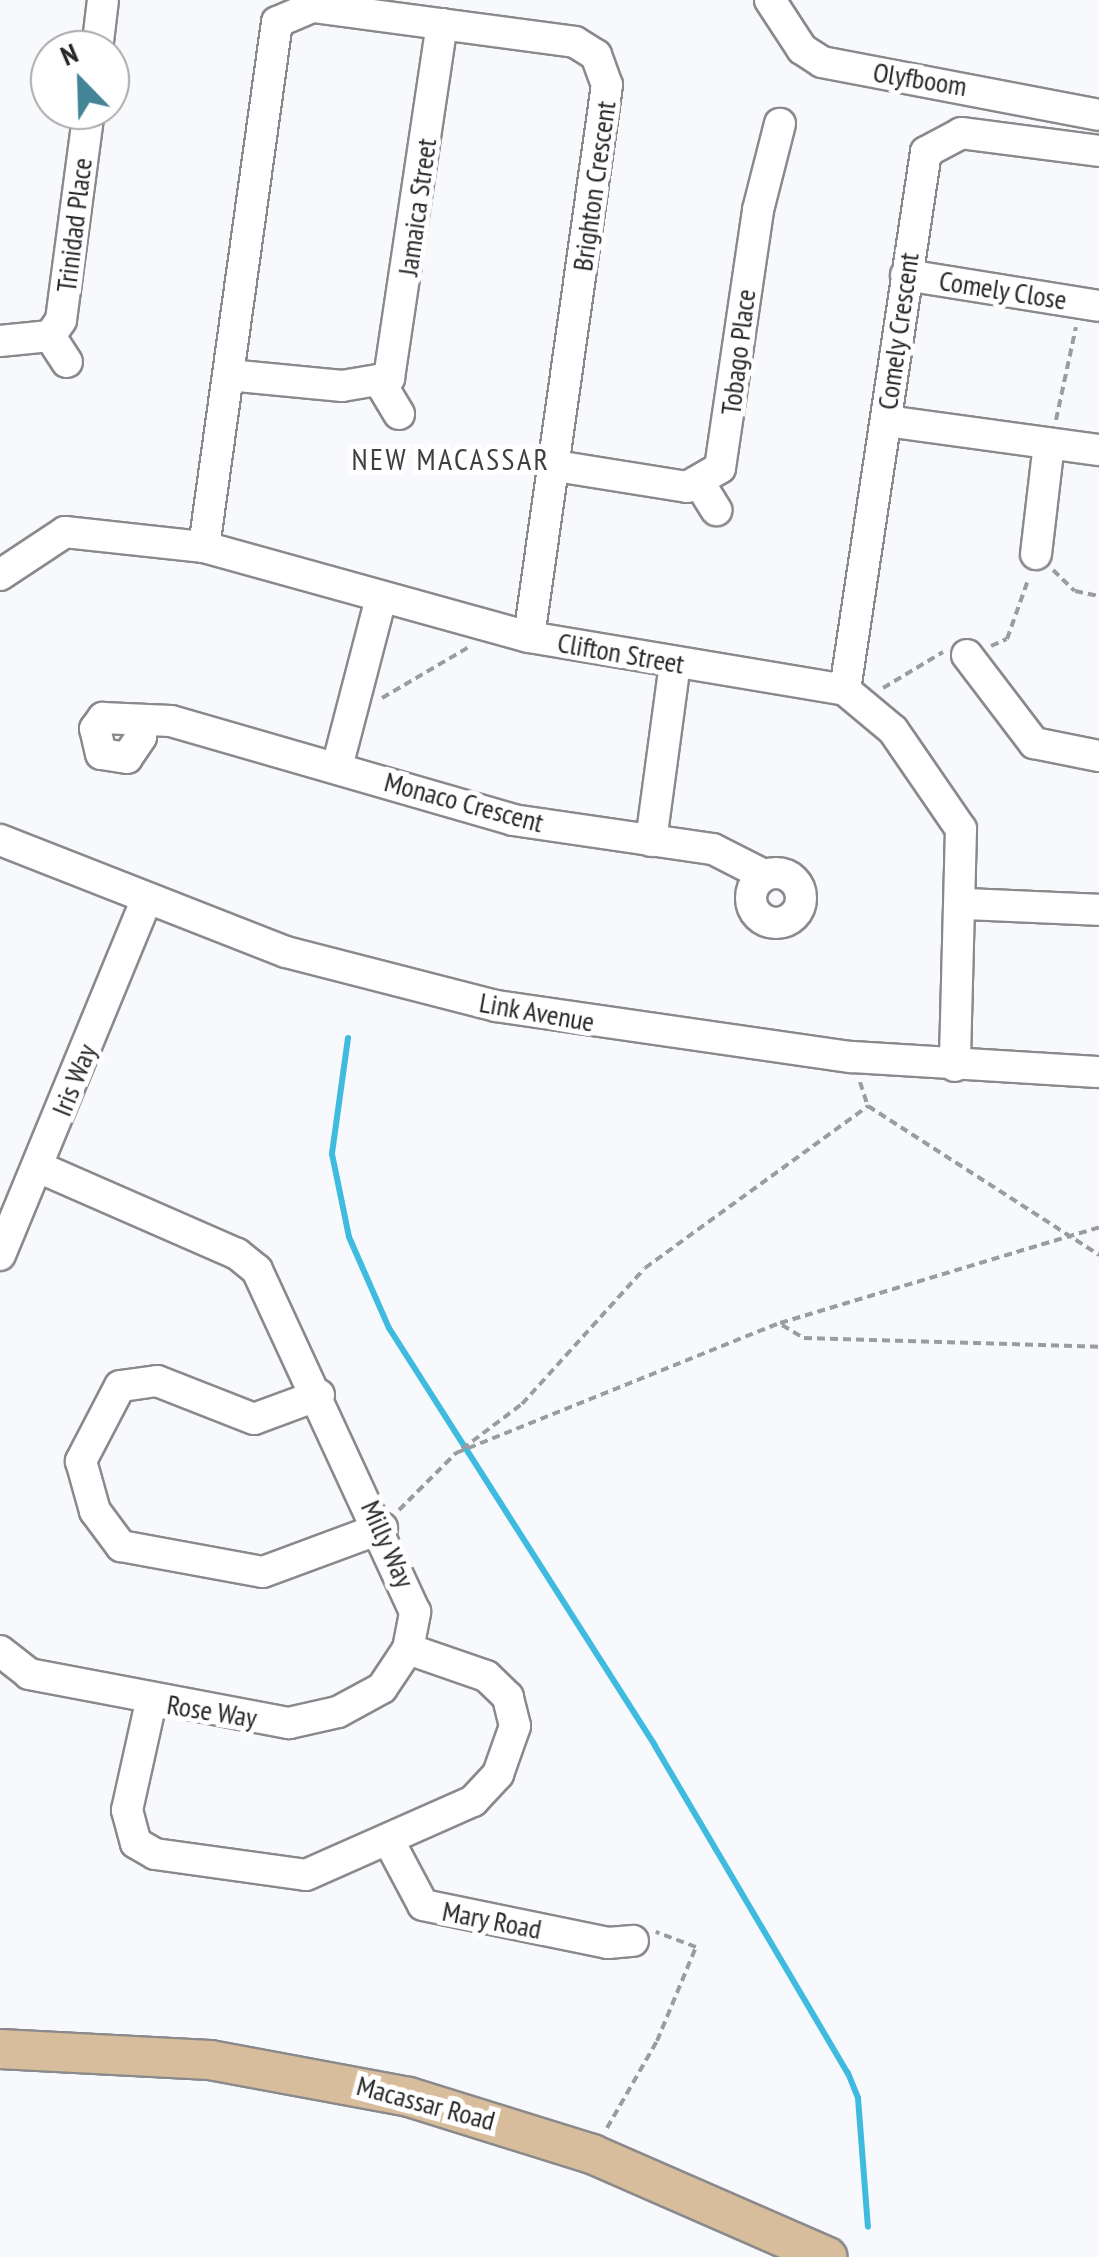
<!DOCTYPE html>
<html>
<head>
<meta charset="utf-8">
<style>
	body { margin:0 }
	#map { position:relative; width:1099px; height:2257px; overflow:hidden; background:#f8f9fc; font-family:"PT Sans Narrow",sans-serif }
	div>[style] { position:absolute }
	[style*='--x'] { left:calc(var(--x)*1px); top:calc(var(--y)*1px); width:calc(var(--w)*1px); rotate:calc(var(--a)*1deg) }
	.stream>* { height:6px; margin:-3px; padding:0 3px; transform-origin:3px; border-radius:3px; background:#3ebbde }
	.path>* { height:4px; margin-top:-2px; transform-origin:0; background:repeating-linear-gradient(90deg,#9b9c9e 0 8px,transparent 0 13px) }
	.roads { filter:drop-shadow(2px 0 #8a8a8d) drop-shadow(-2px 0 #8a8a8d) drop-shadow(0 2px #8a8a8d) drop-shadow(0 -2px #8a8a8d) }
	.minor>* { height:30px; margin:-15px; padding:0 15px; transform-origin:15px; border-radius:15px; background:#fff }
	.minor>.ring { margin:-15px; padding:0; box-sizing:content-box; background:none; border:30px solid #fff; border-radius:50% }
	.major>* { height:38px; margin:-19px; padding:0 19px; transform-origin:19px; border-radius:19px; background:#d7bd9b }
	span { translate:-50% -50%; white-space:nowrap; text-align:center; line-height:1.15; -webkit-text-stroke:10px #fff; paint-order:stroke }
	.street-label { font-size:28px; color:#272728 }
	.neighbourhood-label { font-size:30px; color:#3f3f42; letter-spacing:2.5px }
	.north { position:absolute; left:30px; top:30px; width:100px; height:100px; box-sizing:border-box; background:#fff; border:2px solid #a9a9a9; border-radius:50%; rotate:337deg; font-size:28px; font-weight:700; line-height:40px; text-align:center; color:#272728 }
	.north::after { content:''; display:block; margin:auto; width:35px; height:45px; background:#438596; clip-path:polygon(50% 0,100% 100%,50% 72%,0 100%) }
</style>
</head>
<body>
<div id="map">
	<div class="stream">
		<div style="--x:348;--y:1038;--w:117;--a:97.9"></div>
		<div style="--x:332;--y:1154;--w:85;--a:78.4"></div>
		<div style="--x:349;--y:1237;--w:99;--a:66.3"></div>
		<div style="--x:389;--y:1328;--w:495;--a:57.5"></div>
		<div style="--x:655;--y:1746;--w:380;--a:59.5"></div>
		<div style="--x:848;--y:2073;--w:27;--a:68"></div>
		<div style="--x:858;--y:2098;--w:129;--a:85.6"></div>
	</div>
	<div class="path">
		<div style="--x:1056;--y:420;--w:95;--a:-77.9"></div>
		<div style="--x:1053;--y:570;--w:30;--a:44"></div>
		<div style="--x:1075;--y:591;--w:25;--a:12"></div>
		<div style="--x:991;--y:646;--w:17;--a:-24"></div>
		<div style="--x:1007;--y:639;--w:63;--a:-70.4"></div>
		<div style="--x:883;--y:688;--w:70;--a:-31"></div>
		<div style="--x:382;--y:698;--w:101;--a:-30.4"></div>
		<div style="--x:860;--y:1082;--w:25;--a:72"></div>
		<div style="--x:868;--y:1106;--w:275;--a:32.8"></div>
		<div style="--x:782;--y:1325;--w:26;--a:31"></div>
		<div style="--x:804;--y:1338;--w:295;--a:1.7"></div>
		<div style="--x:462;--y:1449;--w:75;--a:-36.9"></div>
		<div style="--x:522;--y:1404;--w:183;--a:-47.9"></div>
		<div style="--x:645;--y:1268;--w:276;--a:-36"></div>
		<div style="--x:399;--y:1510;--w:81;--a:-45"></div>
		<div style="--x:456;--y:1453;--w:349;--a:-21.9"></div>
		<div style="--x:780;--y:1323;--w:333;--a:-16.7"></div>
		<div style="--x:607;--y:2128;--w:100;--a:-60.1"></div>
		<div style="--x:657;--y:2041;--w:102;--a:-67.5"></div>
		<div style="--x:696;--y:1947;--w:43;--a:-159.4"></div>
	</div>
	<div class="roads">
		<div class="minor">
			<div style="--x:770;--y:0;--w:59;--a:56.9"></div>
			<div style="--x:802;--y:49;--w:24;--a:33"></div>
			<div style="--x:822;--y:62;--w:282;--a:10.8"></div>
			<div style="--x:97;--y:50;--w:50;--a:-83.2"></div>
			<div style="--x:906;--y:275;--w:195;--a:9.1"></div>
			<div style="--x:50;--y:336;--w:31;--a:57"></div>
			<div style="--x:0;--y:341;--w:50;--a:-5.7"></div>
			<div style="--x:50;--y:336;--w:19;--a:-55"></div>
			<div style="--x:61;--y:320;--w:212;--a:-82.4"></div>
			<div style="--x:228;--y:375;--w:115;--a:5.5"></div>
			<div style="--x:342;--y:386;--w:48;--a:-9.7"></div>
			<div style="--x:389;--y:378;--w:358;--a:-81.5"></div>
			<div style="--x:381;--y:384;--w:35;--a:59"></div>
			<div style="--x:886;--y:421;--w:215;--a:7.8"></div>
			<div style="--x:556;--y:466;--w:133;--a:9.1"></div>
			<div style="--x:687;--y:487;--w:38;--a:-30"></div>
			<div style="--x:720;--y:468;--w:261;--a:-81.6"></div>
			<div style="--x:758;--y:210;--w:89;--a:-75.7"></div>
			<div style="--x:700;--y:484;--w:31;--a:58"></div>
			<div style="--x:204;--y:547;--w:530;--a:-82.08"></div>
			<div style="--x:277;--y:22;--w:39;--a:-23"></div>
			<div style="--x:313;--y:7;--w:264;--a:7.6"></div>
			<div style="--x:575;--y:42;--w:25;--a:32"></div>
			<div style="--x:596;--y:55;--w:32;--a:70"></div>
			<div style="--x:607;--y:85;--w:557;--a:98.04"></div>
			<div style="--x:1036;--y:554;--w:111;--a:-83.3"></div>
			<div style="--x:0;--y:575;--w:78;--a:-33.5"></div>
			<div style="--x:65;--y:532;--w:140;--a:6.2"></div>
			<div style="--x:204;--y:547;--w:337;--a:15.5"></div>
			<div style="--x:529;--y:637;--w:320;--a:9.5"></div>
			<div style="--x:845;--y:690;--w:62;--a:39.8"></div>
			<div style="--x:893;--y:730;--w:120;--a:55.5"></div>
			<div style="--x:961;--y:829;--w:237;--a:91.5"></div>
			<div style="--x:967;--y:655;--w:111;--a:52.7"></div>
			<div style="--x:1034;--y:743;--w:66;--a:11.3"></div>
			<div style="--x:845;--y:690;--w:544;--a:-81.44"></div>
			<div style="--x:926;--y:152;--w:40;--a:-28"></div>
			<div style="--x:961;--y:133;--w:139;--a:7.4"></div>
			<div style="--x:138;--y:724;--w:13;--a:77"></div>
			<div style="--x:141;--y:737;--w:25;--a:124"></div>
			<div style="--x:127;--y:758;--w:26;--a:-171"></div>
			<div style="--x:101;--y:754;--w:26;--a:-103"></div>
			<div style="--x:95;--y:729;--w:14;--a:-54"></div>
			<div style="--x:103;--y:718;--w:68;--a:2.5"></div>
			<div style="--x:171;--y:721;--w:356;--a:16.1"></div>
			<div style="--x:513;--y:820;--w:202;--a:8.3"></div>
			<div style="--x:713;--y:849;--w:57;--a:27"></div>
			<div style="--x:337;--y:767;--w:175;--a:-75.4"></div>
			<div style="--x:0;--y:840;--w:307;--a:21.4"></div>
			<div style="--x:286;--y:952;--w:217;--a:14.4"></div>
			<div style="--x:496;--y:1006;--w:359;--a:8.2"></div>
			<div style="--x:851;--y:1057;--w:248;--a:3.5"></div>
			<div style="--x:651;--y:841;--w:180;--a:-82.3"></div>
			<div class="ring" style="left:751px;top:873px;width:20px;height:20px"></div>
			<div style="--x:964;--y:904;--w:135;--a:2.5"></div>
			<div style="--x:0;--y:1255;--w:381;--a:-67.6"></div>
			<div style="--x:319;--y:1395;--w:69;--a:159.7"></div>
			<div style="--x:254;--y:1419;--w:104;--a:-158.6"></div>
			<div style="--x:157;--y:1381;--w:37;--a:172"></div>
			<div style="--x:120;--y:1386;--w:85;--a:117.5"></div>
			<div style="--x:81;--y:1461;--w:52;--a:74.4"></div>
			<div style="--x:95;--y:1511;--w:44;--a:53.4"></div>
			<div style="--x:121;--y:1546;--w:144;--a:10.4"></div>
			<div style="--x:263;--y:1572;--w:127;--a:-20.3"></div>
			<div style="--x:0;--y:1651;--w:37;--a:38"></div>
			<div style="--x:29;--y:1674;--w:265;--a:10.7"></div>
			<div style="--x:289;--y:1723;--w:50;--a:-12.7"></div>
			<div style="--x:338;--y:1712;--w:50;--a:-28.6"></div>
			<div style="--x:382;--y:1688;--w:47;--a:-56.3"></div>
			<div style="--x:408;--y:1649;--w:38;--a:-79"></div>
			<div style="--x:415;--y:1612;--w:377;--a:-114.8"></div>
			<div style="--x:257;--y:1270;--w:26;--a:-141"></div>
			<div style="--x:237;--y:1254;--w:217;--a:-156.4"></div>
			<div style="--x:151;--y:1702;--w:111;--a:102.5"></div>
			<div style="--x:127;--y:1810;--w:34;--a:75"></div>
			<div style="--x:136;--y:1843;--w:22;--a:30"></div>
			<div style="--x:155;--y:1854;--w:152;--a:7.9"></div>
			<div style="--x:306;--y:1875;--w:183;--a:-23.9"></div>
			<div style="--x:473;--y:1801;--w:37;--a:-47"></div>
			<div style="--x:498;--y:1774;--w:51;--a:-70.5"></div>
			<div style="--x:515;--y:1726;--w:30;--a:-104"></div>
			<div style="--x:508;--y:1697;--w:30;--a:-136"></div>
			<div style="--x:486;--y:1676;--w:83;--a:-160.9"></div>
			<div style="--x:389;--y:1841;--w:72;--a:62"></div>
			<div style="--x:423;--y:1905;--w:189;--a:11.6"></div>
			<div style="--x:608;--y:1943;--w:25;--a:-5"></div>
		</div>
		<div class="major">
			<div style="--x:0;--y:2049;--w:210;--a:3"></div>
			<div style="--x:210;--y:2060;--w:202;--a:10.5"></div>
			<div style="--x:409;--y:2097;--w:192;--a:17.3"></div>
			<div style="--x:592;--y:2154;--w:257;--a:23.6"></div>
		</div>
	</div>
	<div class="street-label">
		<span style="left:920px;top:79px;rotate:9deg">Olyfboom</span>
		<span style="left:594px;top:186px;rotate:-82deg">Brighton Crescent</span>
		<span style="left:417px;top:207px;rotate:-82deg">Jamaica Street</span>
		<span style="left:74px;top:225px;rotate:-83deg">Trinidad Place</span>
		<span style="left:1003px;top:290px;rotate:9deg">Comely Close</span>
		<span style="left:898px;top:331px;rotate:-82deg">Comely Crescent</span>
		<span style="left:738px;top:352px;rotate:-83deg">Tobago Place</span>
		<span style="left:621px;top:653px;rotate:10deg">Clifton Street</span>
		<span style="left:464px;top:802px;rotate:15deg">Monaco Crescent</span>
		<span style="left:537px;top:1012px;rotate:10deg">Link Avenue</span>
		<span style="left:74px;top:1080px;rotate:-68deg">Iris Way</span>
		<span style="left:388px;top:1544px;rotate:66deg">Milly Way</span>
		<span style="left:212px;top:1711px;rotate:9deg">Rose Way</span>
		<span style="left:492px;top:1920px;rotate:11deg">Mary Road</span>
		<span style="left:426px;top:2103px;rotate:15deg">Macassar Road</span>
	</div>
	<div class="neighbourhood-label">
		<span style="left:451px;top:459px">NEW MACASSAR</span>
	</div>
	<div class="north">N</div>
</div>
</body>
</html>
